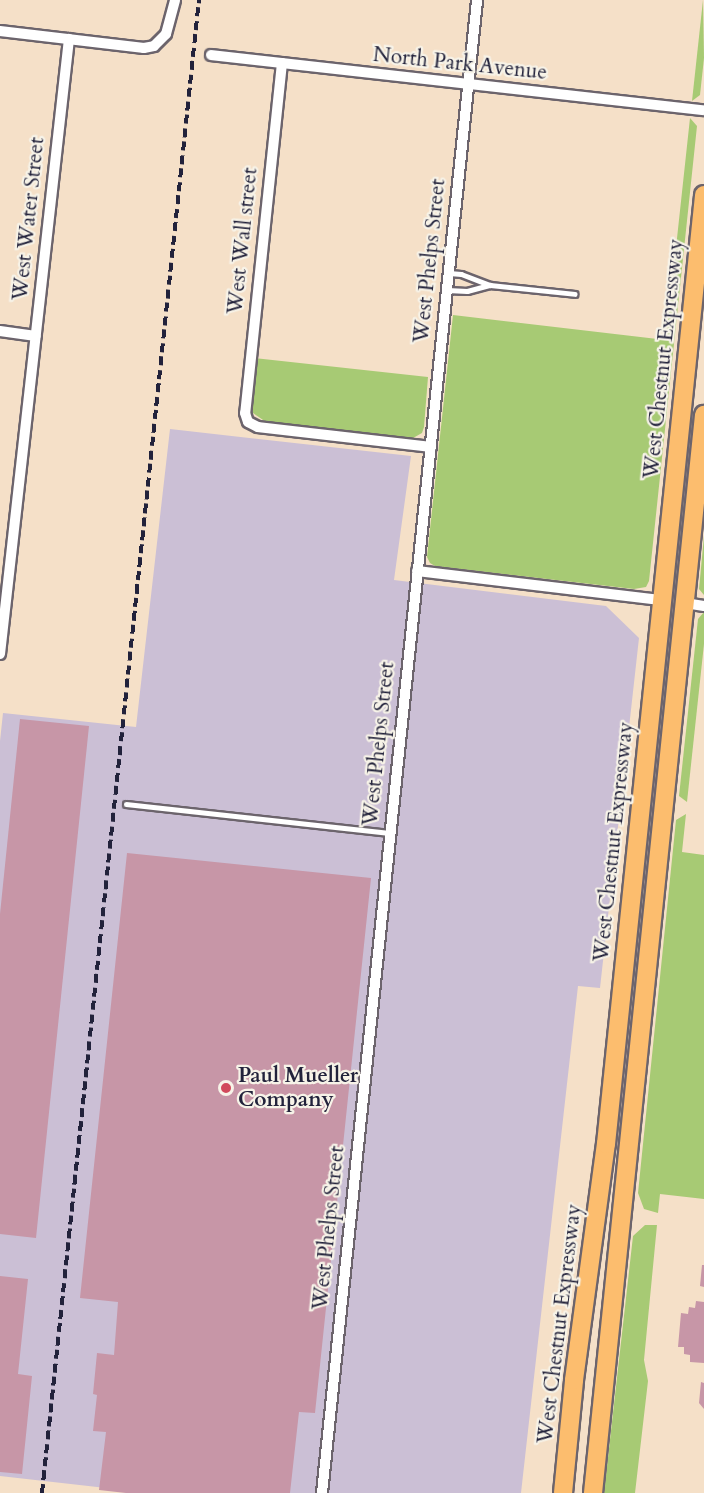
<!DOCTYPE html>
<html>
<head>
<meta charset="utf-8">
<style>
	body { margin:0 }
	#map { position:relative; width:704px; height:1493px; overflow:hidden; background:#f5e0c8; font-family:Cardo,serif }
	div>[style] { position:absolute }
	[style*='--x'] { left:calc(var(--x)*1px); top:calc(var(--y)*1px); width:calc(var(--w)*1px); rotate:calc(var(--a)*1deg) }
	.industrial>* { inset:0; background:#cbbfd5 }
	.green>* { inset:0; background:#a7ca74 }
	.building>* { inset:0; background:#c796a7 }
	.roads { filter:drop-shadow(2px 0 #6c646c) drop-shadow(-2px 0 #6c646c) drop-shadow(0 2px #6c646c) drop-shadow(0 -2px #6c646c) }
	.service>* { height:5px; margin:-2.5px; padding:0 2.5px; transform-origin:2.5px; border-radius:2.5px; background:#fff }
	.minor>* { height:10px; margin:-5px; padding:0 5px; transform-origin:5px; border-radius:5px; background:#fff }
	.primary>* { height:18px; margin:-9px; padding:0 9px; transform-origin:9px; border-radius:9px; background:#fcbd6e }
	.rail>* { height:4px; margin-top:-2px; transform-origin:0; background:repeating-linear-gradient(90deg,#22223b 0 9px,transparent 0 13.5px) }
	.dots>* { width:16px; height:16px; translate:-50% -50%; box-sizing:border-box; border:3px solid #f7f3e8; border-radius:50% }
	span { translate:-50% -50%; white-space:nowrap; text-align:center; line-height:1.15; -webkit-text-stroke:4.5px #f7f3e8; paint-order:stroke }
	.street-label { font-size:21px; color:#22223b }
	.poi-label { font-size:21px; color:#22223b; font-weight:700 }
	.left { translate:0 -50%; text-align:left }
</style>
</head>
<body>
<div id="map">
	<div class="industrial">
		<div style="clip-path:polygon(170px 429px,411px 456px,394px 580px,606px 606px,639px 638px,600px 988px,578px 986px,521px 1493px,150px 1493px,0 1476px,0 741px,3px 713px,136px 727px)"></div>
	</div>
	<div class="green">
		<div style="clip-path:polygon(703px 0,704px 58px,700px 95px,692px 101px)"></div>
		<div style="clip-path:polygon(690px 118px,697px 126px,649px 581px,646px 587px,634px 589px,435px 566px,430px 563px,427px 557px,453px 315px,666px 340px)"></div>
		<div style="clip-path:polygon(254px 358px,428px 377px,424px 427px,422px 433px,413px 438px,266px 422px,253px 413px,251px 403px)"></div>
		<div style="clip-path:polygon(704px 536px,704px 595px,699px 589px)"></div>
		<div style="clip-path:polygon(704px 612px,704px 644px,687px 802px,679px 796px,698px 619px)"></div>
		<div style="clip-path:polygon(686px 814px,682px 852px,704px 855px,704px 1199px,660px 1194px,658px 1213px,644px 1209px,638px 1193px,676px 820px)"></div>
		<div style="clip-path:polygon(645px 1225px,657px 1225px,644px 1360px,648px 1381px,635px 1493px,604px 1493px,633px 1236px)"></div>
	</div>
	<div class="building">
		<div style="clip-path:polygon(20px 719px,89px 726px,36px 1238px,0 1234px,0 914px)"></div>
		<div style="clip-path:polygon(127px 853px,371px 878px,315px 1413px,299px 1412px,290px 1493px,126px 1493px,99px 1490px,106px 1432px,93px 1431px,97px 1395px,93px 1394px,97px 1353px,114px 1355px,118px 1302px,80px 1298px)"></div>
		<div style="clip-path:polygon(702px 1265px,704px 1265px,704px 1287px,700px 1286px)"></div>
		<div style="clip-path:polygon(0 1276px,28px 1279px,18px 1374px,32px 1376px,22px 1474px,0 1472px)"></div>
		<div style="clip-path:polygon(696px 1301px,704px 1302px,704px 1363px,690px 1362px,690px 1355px,684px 1354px,684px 1347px,678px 1347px,681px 1313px,688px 1314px,689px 1307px,695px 1308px)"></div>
		<div style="clip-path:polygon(701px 1382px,704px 1383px,704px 1409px,699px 1403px)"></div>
	</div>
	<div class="roads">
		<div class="service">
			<div style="--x:449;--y:273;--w:12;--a:5"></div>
			<div style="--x:461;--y:274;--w:31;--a:21"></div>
			<div style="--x:490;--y:285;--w:85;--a:6"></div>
			<div style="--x:447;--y:290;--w:20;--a:3"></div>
			<div style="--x:467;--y:291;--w:24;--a:-15"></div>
			<div style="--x:126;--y:804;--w:265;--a:6.3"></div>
		</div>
		<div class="minor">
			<div style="--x:0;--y:31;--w:145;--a:6.7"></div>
			<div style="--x:144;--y:48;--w:10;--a:-11"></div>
			<div style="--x:154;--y:46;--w:17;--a:-45"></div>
			<div style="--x:166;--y:34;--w:35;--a:-75"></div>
			<div style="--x:211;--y:55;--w:496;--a:6.4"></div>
			<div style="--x:282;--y:63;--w:352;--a:96"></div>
			<div style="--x:245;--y:413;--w:9;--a:72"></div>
			<div style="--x:248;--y:422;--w:11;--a:27"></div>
			<div style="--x:258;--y:427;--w:174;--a:6.6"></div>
			<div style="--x:0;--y:331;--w:36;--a:8"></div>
			<div style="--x:417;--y:571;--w:247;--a:6.8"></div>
			<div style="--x:685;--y:603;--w:19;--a:9"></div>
			<div style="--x:0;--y:654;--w:619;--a:-83.6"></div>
			<div style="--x:322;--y:1493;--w:1501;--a:-84.07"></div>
		</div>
		<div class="primary">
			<div style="--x:563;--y:1493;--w:114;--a:-84.4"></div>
			<div style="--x:574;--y:1380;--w:238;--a:-82.3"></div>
			<div style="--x:606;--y:1144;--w:954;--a:-84.1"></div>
			<div style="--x:593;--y:1493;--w:1084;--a:-84.12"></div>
		</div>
	</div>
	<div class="rail">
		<div style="--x:42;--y:1493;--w:1501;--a:-84"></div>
	</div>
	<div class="dots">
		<div style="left:226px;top:1088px;background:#d1495b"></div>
	</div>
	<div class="street-label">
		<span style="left:460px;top:64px;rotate:6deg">North Park Avenue</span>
		<span style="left:29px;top:219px;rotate:-84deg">West Water Street</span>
		<span style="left:243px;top:241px;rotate:-84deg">West Wall street</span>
		<span style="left:430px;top:261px;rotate:-84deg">West Phelps Street</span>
		<span style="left:664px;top:359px;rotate:-84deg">West Chestnut Expressway</span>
		<span style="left:379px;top:744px;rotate:-84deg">West Phelps Street</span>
		<span style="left:614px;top:842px;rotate:-84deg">West Chestnut Expressway</span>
		<span style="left:329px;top:1228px;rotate:-84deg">West Phelps Street</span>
		<span style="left:560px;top:1324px;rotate:-83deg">West Chestnut Expressway</span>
	</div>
	<div class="poi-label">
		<span class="left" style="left:238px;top:1088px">Paul Mueller<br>Company</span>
	</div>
</div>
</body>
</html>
